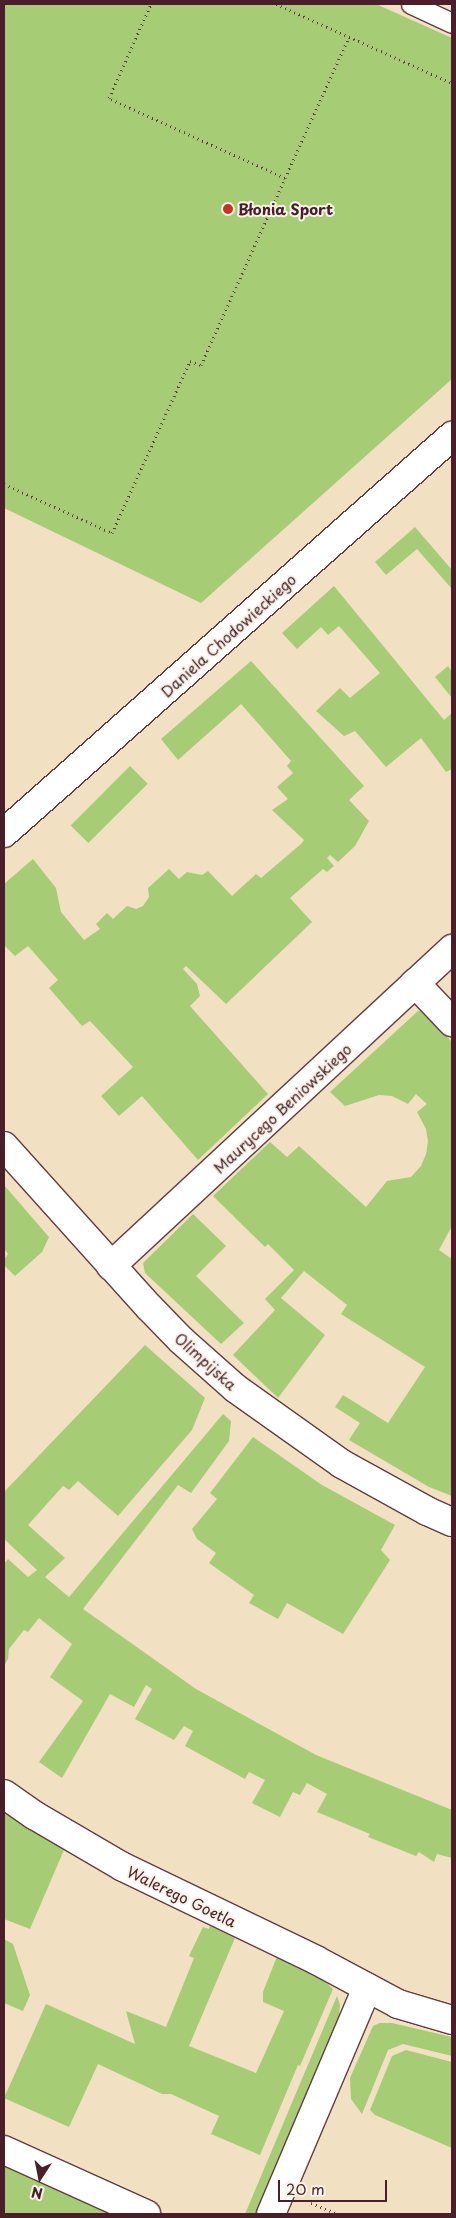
<!DOCTYPE html>
<html>
<head>
<meta charset="utf-8">
<style>
	body { margin:0 }
	#map { position:relative; width:456px; height:2218px; overflow:hidden; background:#f1e0c2; font-family:"Playpen Sans",sans-serif }
	div>[style] { position:absolute }
	[style*='--x'] { left:calc(var(--x)*1px); top:calc(var(--y)*1px); width:calc(var(--w)*1px); rotate:calc(var(--a)*1deg) }
	.green>* { inset:0; background:#a7cc76; transform-origin:0 0 }
	.path>* { height:3px; margin-top:-1.5px; transform-origin:0; background:repeating-linear-gradient(90deg,#633c42 0 1px,transparent 0 5px) }
	.roads { filter:drop-shadow(1px 0 #633c42) drop-shadow(-1px 0 #633c42) drop-shadow(0 1px #633c42) drop-shadow(0 -1px #633c42) }
	.lane>* { height:19px; margin:-9.5px; padding:0 9.5px; transform-origin:9.5px; border-radius:9.5px; background:#fff }
	.street>* { height:28px; margin:-14px; padding:0 14px; transform-origin:14px; border-radius:14px; background:#fff }
	.dots>* { width:14px; height:14px; translate:-50% -50%; box-sizing:border-box; border:2px solid #f7f3e8; border-radius:50% }
	span { translate:-50% -50%; white-space:nowrap; text-align:center; line-height:1.15; -webkit-text-stroke:4px #f7f3e8; paint-order:stroke }
	.poi-label { font-size:15px; color:#4a1f2b; font-weight:700 }
	.left { translate:0 -50%; text-align:left }
	.street-label { font-size:15px; color:#4a1f2b }
	.frame { position:absolute; inset:0; border:5px solid #4a1f2b; pointer-events:none }
	.north { position:absolute; left:15px; top:2153px; width:50px; height:50px; -webkit-text-stroke:4px #f7f3e8; paint-order:stroke; rotate:191deg; font-size:14px; font-weight:700; line-height:20px; text-align:center; color:#4a1f2b }
	.north::after { content:''; display:block; margin:auto; width:18px; height:22px; background:#4a1f2b; clip-path:polygon(50% 0,100% 100%,50% 72%,0 100%) }
	.scale { position:absolute; left:278px; top:2180px; width:109px; height:22px; box-sizing:border-box; border:2px solid #4a1f2b; border-top:0; padding-left:6px; font-size:15px; line-height:18px; white-space:nowrap; color:#4a1f2b; -webkit-text-stroke:4px #f7f3e8; paint-order:stroke }
</style>
</head>
<body>
<div id="map">
	<div class="green">
		<div style="clip-path:polygon(4px 4px,376px 4px,452px 38px,452px 379px,201px 603px,4px 508px)"></div>
		<div style="clip-path:polygon(415px 527px,452px 570px,452px 589px,417px 549px,386px 575px,375px 562px)"></div>
		<div style="clip-path:polygon(334px 586px,444px 720px,452px 713px,452px 769px,446px 772px,421px 738px,386px 767px,355px 731px,344px 736px,316px 711px,340px 688px,350px 698px,380px 673px,339px 626px,328px 635px,321px 627px,297px 649px,282px 633px)"></div>
		<div style="clip-path:polygon(251px 661px,364px 786px,349px 800px,369px 821px,355px 846px,338px 862px,330px 855px,327px 858px,334px 866px,327px 872px,323px 869px,290px 898px,312px 922px,226px 1004px,186px 966px,183px 969px,197px 984px,200px 996px,190px 1006px,268px 1094px,198px 1160px,142px 1096px,119px 1116px,101px 1096px,133px 1067px,90px 1021px,82px 1026px,49px 988px,58px 980px,28px 946px,15px 956px,4px 945px,4px 884px,33px 859px,56px 888px,61px 912px,84px 940px,100px 929px,96px 924px,107px 913px,113px 919px,127px 906px,136px 909px,143px 906px,149px 897px,148px 888px,169px 869px,179px 879px,187px 872px,202px 875px,208px 871px,232px 896px,256px 874px,261px 878px,301px 844px,304px 840px,272px 810px,288px 799px,277px 787px,293px 773px,287px 766px,291px 761px,241px 704px,178px 760px,161px 739px)"></div>
		<div style="clip-path:polygon(448px 666px,452px 672px,452px 698px,435px 677px)"></div>
		<div style="left:130px;top:766px;width:25px;height:84px;rotate:45deg"></div>
		<div style="clip-path:polygon(418px 1011px,422px 1011px,452px 1042px,452px 1226px,439px 1250px,452px 1259px,452px 1496px,429px 1487px,349px 1440px,360px 1423px,335px 1407px,343px 1395px,388px 1423px,425px 1367px,341px 1314px,347px 1305px,304px 1271px,281px 1298px,325px 1335px,278px 1398px,233px 1355px,275px 1310px,265px 1299px,294px 1270px,268px 1244px,265px 1247px,213px 1196px,270px 1142px,287px 1157px,299px 1146px,366px 1207px,387px 1181px,411px 1177px,421px 1166px,426px 1154px,428px 1141px,426px 1129px,417px 1112px,427px 1104px,416px 1094px,408px 1104px,392px 1096px,379px 1095px,345px 1106px,330px 1092px)"></div>
		<div style="clip-path:polygon(4px 1185px,49px 1237px,42px 1252px,15px 1276px,4px 1265px,4px 1259px,8px 1254px,4px 1249px)"></div>
		<div style="clip-path:polygon(193px 1214px,226px 1246px,196px 1276px,244px 1323px,221px 1344px,145px 1273px,143px 1263px)"></div>
		<div style="clip-path:polygon(145px 1345px,205px 1398px,192px 1430px,118px 1516px,78px 1481px,69px 1490px,63px 1486px,28px 1525px,65px 1558px,45px 1577px,69px 1597px,223px 1414px,231px 1421px,229px 1441px,191px 1493px,178px 1485px,83px 1609px,196px 1689px,316px 1755px,452px 1810px,452px 1858px,437px 1854px,434px 1862px,419px 1852px,416px 1856px,368px 1837px,370px 1834px,317px 1812px,327px 1794px,307px 1783px,300px 1795px,293px 1792px,280px 1817px,252px 1803px,265px 1780px,249px 1772px,245px 1779px,185px 1746px,193px 1731px,184px 1726px,174px 1740px,135px 1719px,152px 1689px,146px 1685px,134px 1707px,110px 1694px,62px 1778px,39px 1762px,83px 1701px,50px 1677px,72px 1644px,39px 1618px,28px 1632px,24px 1630px,9px 1649px,8px 1659px,4px 1666px,4px 1564px,8px 1559px,28px 1577px,37px 1570px,4px 1539px,4px 1492px)"></div>
		<div style="clip-path:polygon(253px 1437px,322px 1485px,395px 1525px,381px 1550px,390px 1560px,343px 1634px,287px 1603px,278px 1619px,249px 1603px,254px 1595px,209px 1563px,216px 1553px,197px 1539px,192px 1529px,217px 1499px,210px 1493px)"></div>
		<div style="clip-path:polygon(4px 1811px,64px 1850px,30px 1929px,4px 1919px)"></div>
		<div style="clip-path:polygon(210px 1926px,235px 1938px,189px 2046px,256px 2073px,284px 2011px,263px 2002px,263px 1992px,278px 1954px,323px 1979px,333px 1989px,300px 2066px,298px 2065px,260px 2155px,211px 2134px,219px 2116px,171px 2094px,162px 2094px,98px 2064px,69px 2127px,4px 2098px,46px 2004px,135px 2044px,126px 2011px,166px 2027px,194px 1958px,189px 1956px,203px 1927px,209px 1929px)"></div>
		<div style="clip-path:polygon(4px 1939px,13px 1944px,30px 1995px,23px 2011px,4px 2003px)"></div>
		<div style="clip-path:polygon(337px 1996px,340px 2005px,338px 2024px,258px 2214px,245px 2214px)"></div>
		<div style="clip-path:polygon(380px 2023px,392px 2023px,452px 2037px,452px 2056px,403px 2044px,388px 2050px,362px 2114px,351px 2099px,350px 2078px,373px 2026px)"></div>
		<div style="clip-path:polygon(406px 2050px,452px 2062px,452px 2148px,375px 2115px,370px 2110px,392px 2056px)"></div>
		<div style="clip-path:polygon(4px 2161px,122px 2214px,4px 2214px)"></div>
	</div>
	<div class="path">
		<div style="--x:276;--y:4;--w:193;--a:24.2"></div>
		<div style="--x:285;--y:178;--w:155;--a:-65.6"></div>
		<div style="--x:4;--y:484;--w:119;--a:24.4"></div>
		<div style="--x:112;--y:533;--w:189;--a:-65.6"></div>
		<div style="--x:190;--y:361;--w:12;--a:20"></div>
		<div style="--x:201;--y:365;--w:205;--a:-65.8"></div>
		<div style="--x:285;--y:178;--w:193;--a:-155.6"></div>
		<div style="--x:109;--y:98;--w:103;--a:-65.9"></div>
		<div style="--x:311;--y:2203;--w:29;--a:22"></div>
	</div>
	<div class="roads">
		<div class="lane">
			<div style="--x:411;--y:4;--w:45;--a:24.9"></div>
		</div>
		<div class="street">
			<div style="--x:4;--y:833;--w:599;--a:-41.55"></div>
			<div style="--x:415;--y:983;--w:54;--a:46.5"></div>
			<div style="--x:4;--y:1146;--w:217;--a:48"></div>
			<div style="--x:149;--y:1307;--w:46;--a:45.9"></div>
			<div style="--x:181;--y:1340;--w:72;--a:41.6"></div>
			<div style="--x:235;--y:1388;--w:131;--a:35.4"></div>
			<div style="--x:342;--y:1464;--w:97;--a:28.9"></div>
			<div style="--x:427;--y:1511;--w:27;--a:24"></div>
			<div style="--x:111;--y:1266;--w:466;--a:-42.9"></div>
			<div style="--x:4;--y:1794;--w:37;--a:35"></div>
			<div style="--x:34;--y:1815;--w:103;--a:30.3"></div>
			<div style="--x:123;--y:1867;--w:214;--a:25.7"></div>
			<div style="--x:316;--y:1960;--w:93;--a:28.2"></div>
			<div style="--x:398;--y:2004;--w:56;--a:16.5"></div>
			<div style="--x:4;--y:2150;--w:156;--a:24.3"></div>
			<div style="--x:271;--y:2214;--w:246;--a:-67"></div>
		</div>
	</div>
	<div class="dots">
		<div style="left:228px;top:209px;background:#c8321e"></div>
	</div>
	<div class="poi-label">
		<span class="left" style="left:238px;top:209px">Błonia Sport</span>
	</div>
	<div class="street-label">
		<span style="left:228px;top:635px;rotate:-42deg">Daniela Chodowieckiego</span>
		<span style="left:282px;top:1108px;rotate:-43deg">Maurycego Beniowskiego</span>
		<span style="left:206px;top:1361px;rotate:42deg">Olimpijska</span>
		<span style="left:182px;top:1896px;rotate:26deg">Walerego Goetla</span>
	</div>
	<div class="frame"></div>
	<div class="north">N</div>
	<div class="scale">20 m</div>
</div>
</body>
</html>
